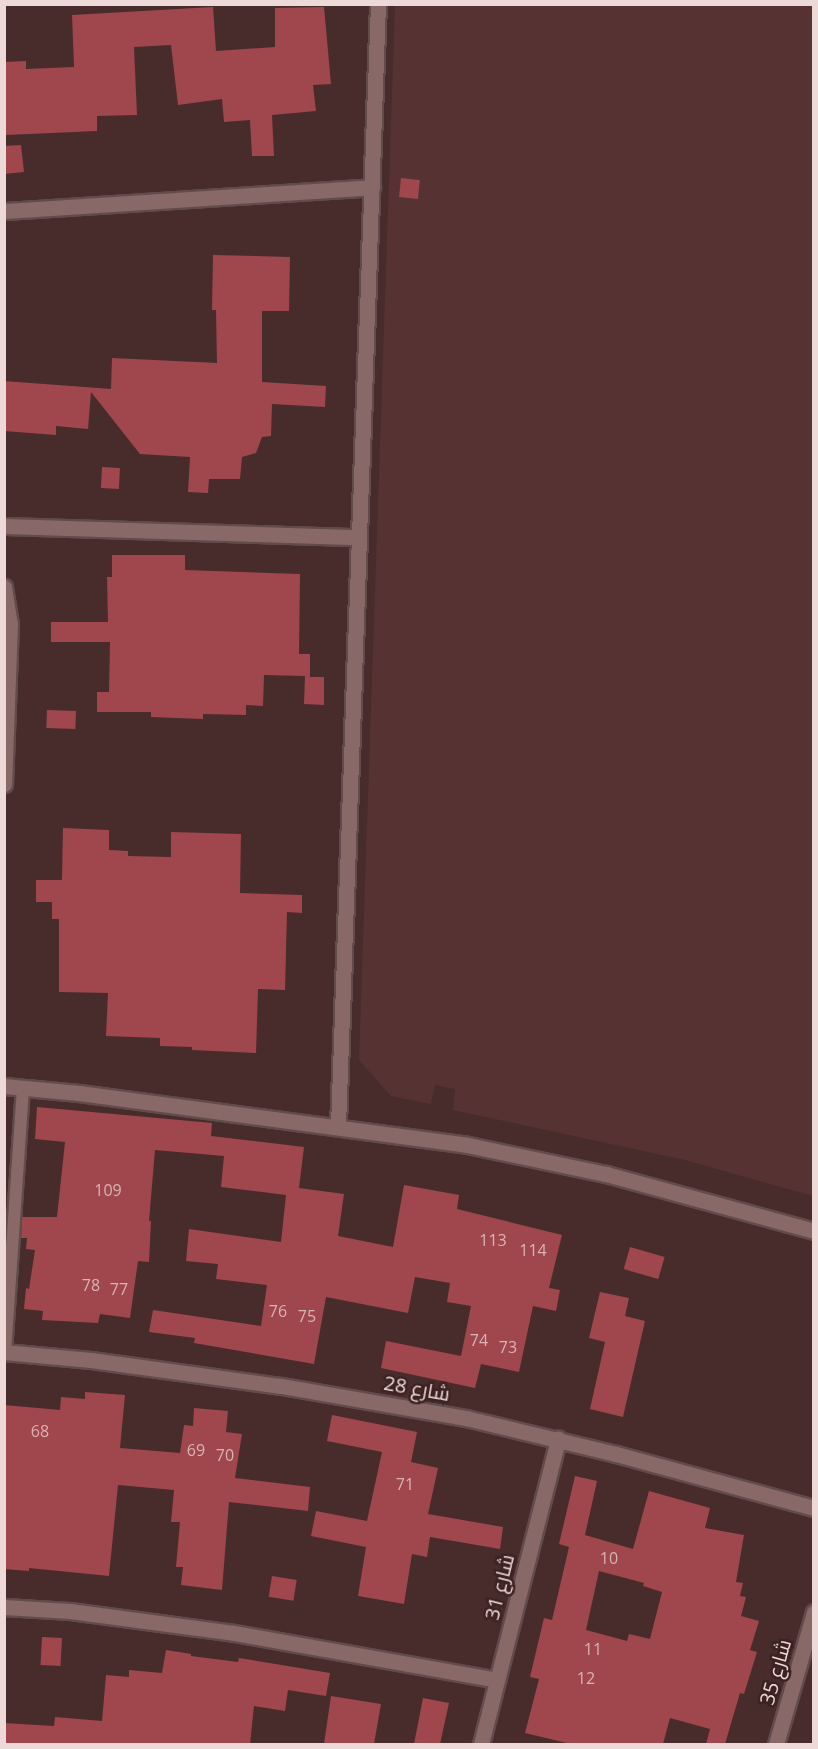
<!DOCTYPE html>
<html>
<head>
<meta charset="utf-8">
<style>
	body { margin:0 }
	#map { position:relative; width:818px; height:1749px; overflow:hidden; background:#482c2c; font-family:"Open Sans",Cairo,sans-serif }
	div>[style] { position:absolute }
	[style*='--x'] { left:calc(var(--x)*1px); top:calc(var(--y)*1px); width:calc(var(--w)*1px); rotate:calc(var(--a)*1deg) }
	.built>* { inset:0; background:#563233 }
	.building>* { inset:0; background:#9f474c; transform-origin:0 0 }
	.roads { filter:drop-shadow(2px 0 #624b4b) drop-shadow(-2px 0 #624b4b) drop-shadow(0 2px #624b4b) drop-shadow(0 -2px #624b4b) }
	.lane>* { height:12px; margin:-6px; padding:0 6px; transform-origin:6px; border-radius:6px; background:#896868 }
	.street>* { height:15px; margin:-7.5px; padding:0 7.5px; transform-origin:7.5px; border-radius:7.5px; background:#896868 }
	span { translate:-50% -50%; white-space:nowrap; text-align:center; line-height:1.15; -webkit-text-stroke:5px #3d2222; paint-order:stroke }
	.number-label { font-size:16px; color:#d9b4b5 }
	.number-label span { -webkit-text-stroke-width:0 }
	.street-label { font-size:20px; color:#ecd9d8 }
	.frame { position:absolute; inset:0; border:6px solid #ecd9d8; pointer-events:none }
</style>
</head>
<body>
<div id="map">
	<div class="built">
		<div style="clip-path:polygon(395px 5px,813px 5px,813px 1196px,685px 1160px,453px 1110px,455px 1089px,435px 1085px,431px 1104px,391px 1096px,359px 1060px)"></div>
	</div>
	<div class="building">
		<div style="clip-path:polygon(213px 7px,216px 51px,275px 47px,275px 8px,324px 7px,331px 84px,313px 85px,316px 111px,272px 115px,274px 156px,252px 156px,250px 120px,224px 122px,222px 99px,178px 105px,171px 45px,134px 47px,137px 115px,97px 116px,97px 131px,6px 135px,4px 62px,26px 61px,26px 69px,74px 67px,72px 15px)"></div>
		<div style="clip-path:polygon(21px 145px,24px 172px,4px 174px,4px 146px)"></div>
		<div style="left:401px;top:178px;width:19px;height:19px;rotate:6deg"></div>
		<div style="clip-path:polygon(213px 255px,290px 257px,289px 311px,262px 311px,262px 382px,326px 386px,325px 407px,272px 404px,271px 436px,262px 437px,256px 453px,242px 457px,240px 479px,209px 479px,208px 493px,188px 492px,190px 457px,140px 454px,91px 392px,88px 429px,56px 426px,56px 435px,4px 431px,4px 381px,111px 389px,112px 358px,217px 363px,216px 310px,212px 310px)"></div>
		<div style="left:102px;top:467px;width:18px;height:21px;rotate:3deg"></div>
		<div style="clip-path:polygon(112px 555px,185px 555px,185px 570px,300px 574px,299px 654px,310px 654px,310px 677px,324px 677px,324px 705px,304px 704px,305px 676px,264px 675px,263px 706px,246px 705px,246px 715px,203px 714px,203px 719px,151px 717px,151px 712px,97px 712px,97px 692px,109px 692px,110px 642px,51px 642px,51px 622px,108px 622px,107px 577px,112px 577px)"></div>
		<div style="left:47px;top:710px;width:29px;height:18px;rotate:2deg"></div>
		<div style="clip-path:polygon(63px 828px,109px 830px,109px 850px,128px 851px,128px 856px,171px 857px,171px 832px,241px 834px,240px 893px,302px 895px,302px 913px,287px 912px,285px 990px,258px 989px,256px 1053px,192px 1050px,192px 1047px,160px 1046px,160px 1038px,106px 1036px,108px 993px,59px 992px,59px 919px,52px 919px,52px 902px,36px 902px,36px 880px,62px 880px)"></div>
		<div style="clip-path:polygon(37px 1107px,212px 1123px,211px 1136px,304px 1147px,299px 1188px,344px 1194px,338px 1236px,393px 1247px,404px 1185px,459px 1195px,457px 1209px,562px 1235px,549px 1288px,560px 1290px,556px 1311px,533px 1306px,519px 1372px,481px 1364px,475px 1388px,381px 1368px,386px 1341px,461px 1356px,471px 1306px,447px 1302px,450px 1283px,415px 1277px,408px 1313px,326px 1297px,314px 1364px,194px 1343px,195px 1338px,149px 1332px,153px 1310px,261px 1326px,267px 1285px,216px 1279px,218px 1264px,186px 1261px,189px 1229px,281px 1242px,286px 1195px,221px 1187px,224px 1156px,155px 1150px,149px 1221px,151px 1221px,149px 1262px,138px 1261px,130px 1318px,100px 1314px,98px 1323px,42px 1320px,43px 1311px,24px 1309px,26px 1288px,29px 1289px,35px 1250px,26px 1249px,27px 1238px,21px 1238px,22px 1217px,57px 1217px,65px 1142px,35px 1139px)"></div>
		<div style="left:630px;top:1247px;width:36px;height:23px;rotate:16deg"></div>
		<div style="clip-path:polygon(600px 1292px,629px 1298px,625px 1316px,645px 1321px,623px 1417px,590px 1409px,605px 1342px,589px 1338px)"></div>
		<div style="clip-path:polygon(85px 1392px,125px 1395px,120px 1448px,180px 1453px,184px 1425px,193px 1426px,194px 1408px,228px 1411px,226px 1432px,242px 1434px,235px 1478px,310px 1487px,308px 1511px,229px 1502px,222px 1590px,181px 1585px,183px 1567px,176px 1567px,180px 1522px,171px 1522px,174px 1490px,118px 1485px,109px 1576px,29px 1568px,29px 1571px,4px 1569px,4px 1405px,60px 1410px,61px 1397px,85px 1399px)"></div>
		<div style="clip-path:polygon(332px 1415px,417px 1432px,411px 1462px,438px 1468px,428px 1514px,503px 1527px,500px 1549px,430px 1537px,427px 1557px,412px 1554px,404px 1604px,358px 1596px,366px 1547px,311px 1536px,316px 1511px,367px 1521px,382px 1452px,327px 1441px)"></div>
		<div style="clip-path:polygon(evenodd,575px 1476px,597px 1481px,585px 1535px,633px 1549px,649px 1491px,710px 1508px,705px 1528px,744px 1535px,736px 1582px,743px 1583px,740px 1596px,746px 1597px,741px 1616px,759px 1621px,750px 1650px,757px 1652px,744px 1694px,740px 1693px,725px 1744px,706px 1744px,710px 1729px,670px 1718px,663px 1744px,571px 1744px,525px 1733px,539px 1679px,530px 1677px,544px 1618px,552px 1620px,569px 1547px,559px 1544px,575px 1476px,599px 1571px,644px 1583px,643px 1586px,662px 1592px,650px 1639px,629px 1634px,627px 1641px,586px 1630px,599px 1571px)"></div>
		<div style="left:272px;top:1576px;width:25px;height:21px;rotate:9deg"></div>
		<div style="left:42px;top:1637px;width:20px;height:28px;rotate:3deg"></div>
		<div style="clip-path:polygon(166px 1650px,191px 1654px,191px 1656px,238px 1662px,239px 1658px,330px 1673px,326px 1696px,288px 1690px,285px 1711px,254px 1706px,250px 1744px,4px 1744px,4px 1723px,54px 1726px,55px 1717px,102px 1721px,106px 1675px,129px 1677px,129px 1670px,162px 1673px)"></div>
		<div style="clip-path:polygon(331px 1696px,381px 1704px,374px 1744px,324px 1744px)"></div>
		<div style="clip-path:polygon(423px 1698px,449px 1703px,440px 1744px,414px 1744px)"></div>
	</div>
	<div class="roads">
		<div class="lane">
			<div style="--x:5;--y:1352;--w:265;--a:-86.1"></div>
		</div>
		<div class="street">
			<div style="--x:4;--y:211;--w:369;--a:-3.7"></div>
			<div style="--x:4;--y:526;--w:355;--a:1.8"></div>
			<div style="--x:4;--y:587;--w:36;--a:81"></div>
			<div style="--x:10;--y:623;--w:161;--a:92.1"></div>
			<div style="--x:4;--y:1086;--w:75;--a:5.3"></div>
			<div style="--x:79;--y:1093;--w:391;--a:7.6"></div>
			<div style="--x:467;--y:1145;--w:142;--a:11.8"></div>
			<div style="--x:606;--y:1174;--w:216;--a:15.3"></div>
			<div style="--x:338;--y:1126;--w:1123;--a:-87.96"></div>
			<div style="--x:4;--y:1352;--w:87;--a:5.3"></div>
			<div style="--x:91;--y:1360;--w:192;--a:7.8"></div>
			<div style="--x:281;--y:1386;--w:188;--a:9.8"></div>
			<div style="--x:466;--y:1418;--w:154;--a:13.5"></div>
			<div style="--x:616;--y:1454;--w:205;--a:15.3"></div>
			<div style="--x:4;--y:1607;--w:66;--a:3.5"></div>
			<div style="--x:70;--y:1611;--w:165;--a:7.6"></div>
			<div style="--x:234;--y:1633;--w:267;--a:10.1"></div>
			<div style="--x:481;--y:1744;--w:315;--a:-75.8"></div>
			<div style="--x:776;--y:1744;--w:137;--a:-73.9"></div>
		</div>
	</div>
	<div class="number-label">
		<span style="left:108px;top:1190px">109</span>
		<span style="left:493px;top:1240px">113</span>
		<span style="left:533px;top:1250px">114</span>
		<span style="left:91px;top:1285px">78</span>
		<span style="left:119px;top:1289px">77</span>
		<span style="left:278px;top:1311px">76</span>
		<span style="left:307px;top:1316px">75</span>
		<span style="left:479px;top:1340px">74</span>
		<span style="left:508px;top:1347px">73</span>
		<span style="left:40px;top:1431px">68</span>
		<span style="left:196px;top:1450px">69</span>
		<span style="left:225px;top:1455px">70</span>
		<span style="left:405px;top:1484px">71</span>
		<span style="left:609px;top:1558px">10</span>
		<span style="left:593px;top:1649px">11</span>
		<span style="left:586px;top:1678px">12</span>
	</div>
	<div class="street-label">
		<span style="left:417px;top:1388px;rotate:10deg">شارع 28</span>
		<span style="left:499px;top:1587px;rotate:-76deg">شارع 31</span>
		<span style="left:775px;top:1672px;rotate:-74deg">شارع 35</span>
	</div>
	<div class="frame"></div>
</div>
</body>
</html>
